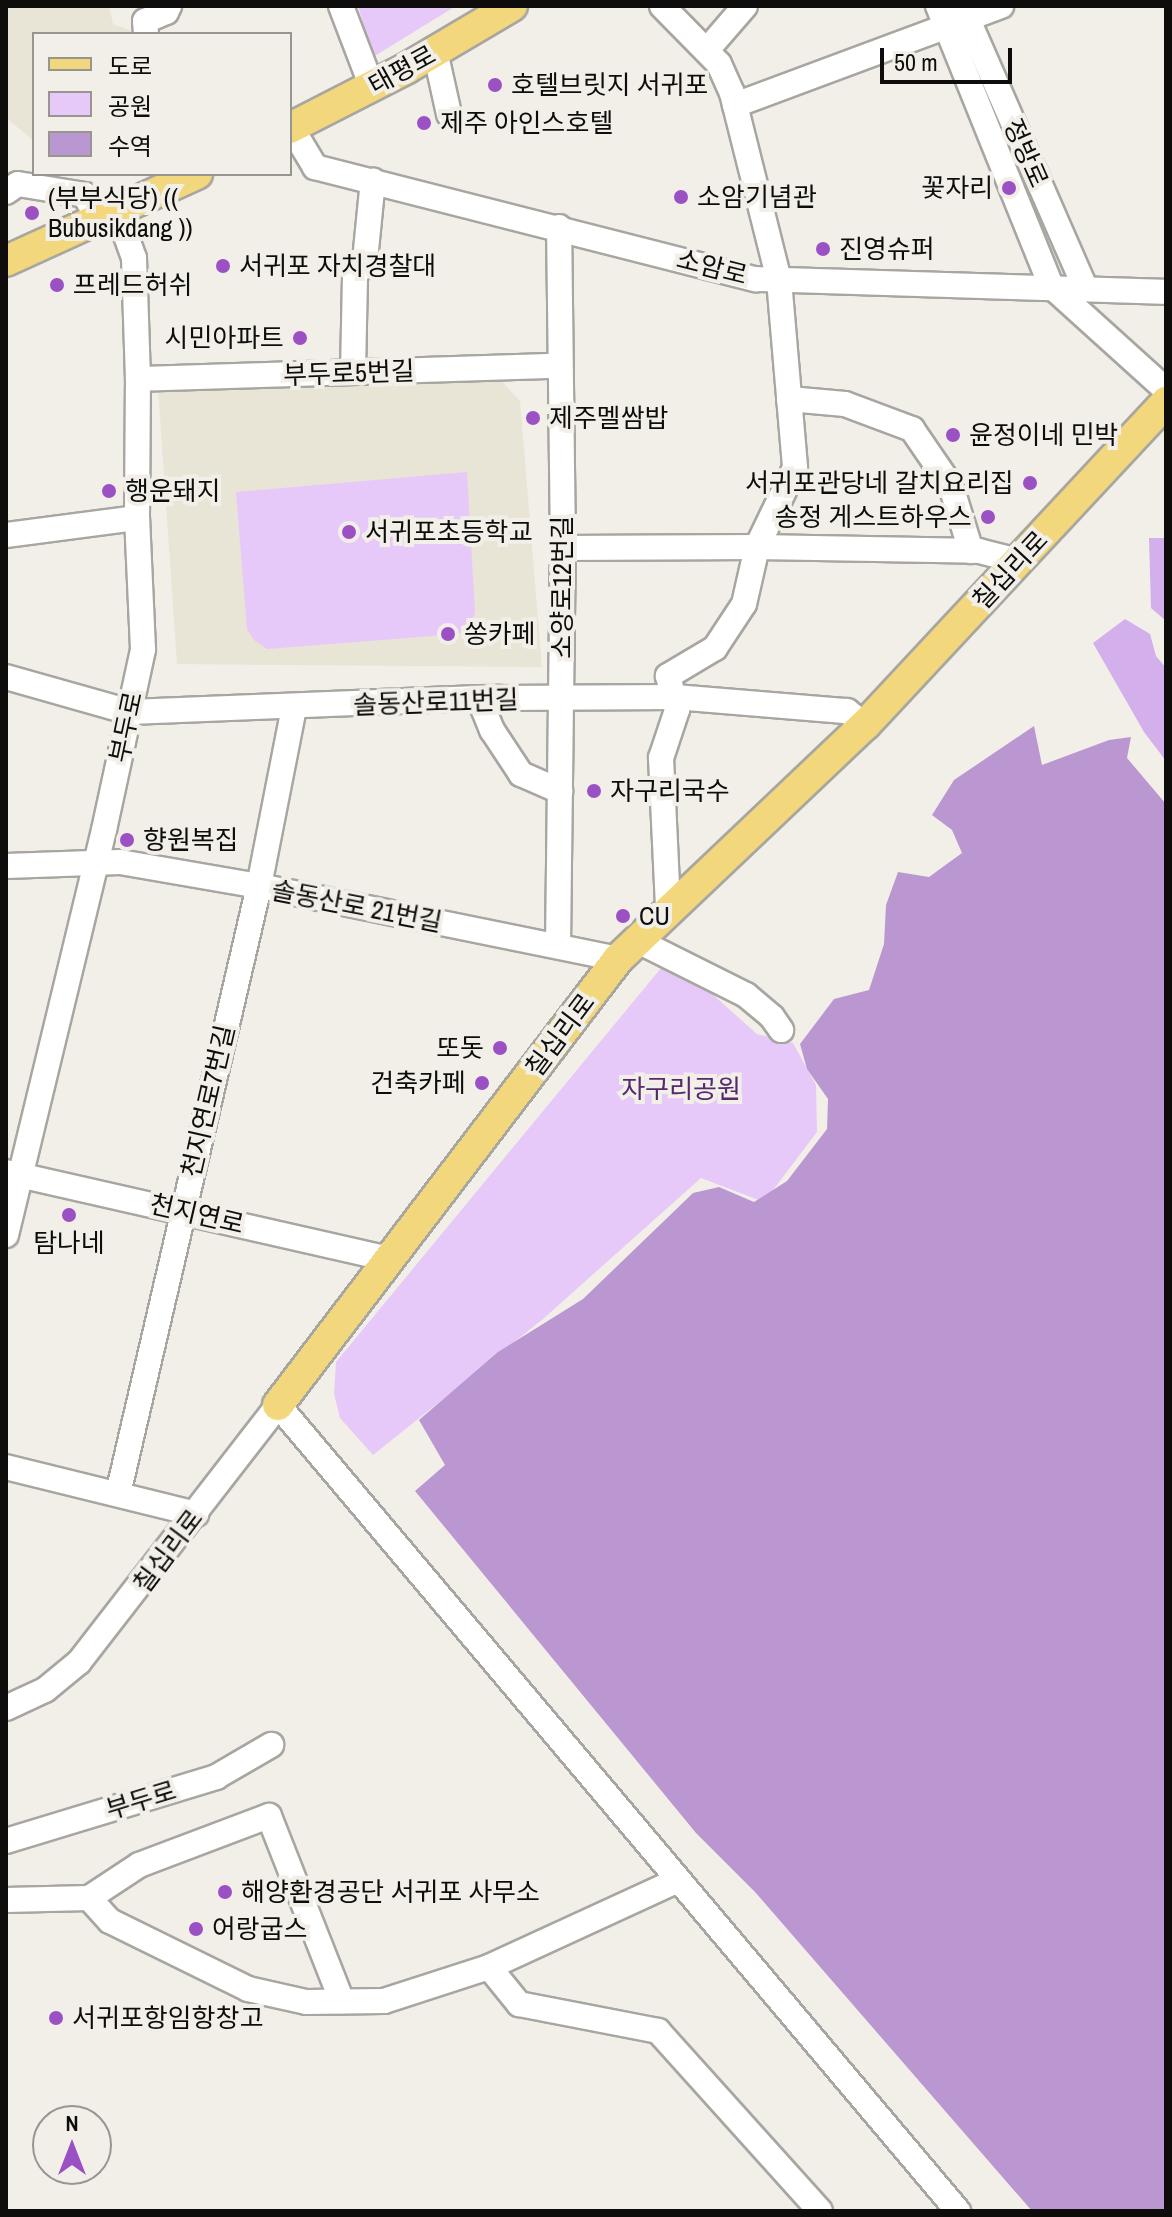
<!DOCTYPE html>
<html>
<head>
<meta charset="utf-8">
<style>
	body { margin:0 }
	#map { position:relative; width:1172px; height:2217px; overflow:hidden; background:#f2efe9; font-family:"Archivo Narrow","Noto Sans KR",sans-serif }
	div>[style] { position:absolute }
	[style*='--x'] { left:calc(var(--x)*1px); top:calc(var(--y)*1px); width:calc(var(--w)*1px); rotate:calc(var(--a)*1deg) }
	.built>* { inset:0; background:#e8e4d6 }
	.green>* { inset:0; background:#e6c9f8 }
	.forest>* { inset:0; background:#d3afeb }
	.water>* { inset:0; background:#bb97d2 }
	.roads { filter:drop-shadow(2px 0 #a8a6a0) drop-shadow(-2px 0 #a8a6a0) drop-shadow(0 2px #a8a6a0) drop-shadow(0 -2px #a8a6a0) }
	.minor>* { height:24px; margin:-12px; padding:0 12px; transform-origin:12px; border-radius:12px; background:#fff }
	.major>* { height:30px; margin:-15px; padding:0 15px; transform-origin:15px; border-radius:15px; background:#f2d77c }
	.dots>* { width:22px; height:22px; translate:-50% -50%; box-sizing:border-box; border:4px solid #f2efe9; border-radius:50% }
	span { translate:-50% -50%; white-space:nowrap; text-align:center; line-height:1.15; -webkit-text-stroke:8px #f2efe9; paint-order:stroke }
	.street-label { font-size:26px; color:#0e0d0b }
	.poi-label { font-size:26px; color:#0e0d0b }
	.left { translate:0 -50%; text-align:left }
	.right { translate:-100% -50%; text-align:right }
	.park-label { font-size:26px; color:#56296f }
	.frame { position:absolute; inset:0; border:8px solid #0e0d0b; pointer-events:none }
	.legend { position:absolute; left:32px; top:32px; width:260px; height:144px; box-sizing:border-box; background:#f2efe9; border:2px solid #979590; margin:0; padding:10px 14px; list-style:none; font-size:24px; color:#0e0d0b }
	.legend li { display:flex; align-items:center; gap:16px; height:40px }
	.legend b { width:40px; border:2px solid #979590 }
	.north { position:absolute; left:32px; top:2105px; width:80px; height:80px; box-sizing:border-box; background:#f2efe9; border:2px solid #979590; border-radius:50%; rotate:0deg; font-size:22px; font-weight:700; line-height:32px; text-align:center; color:#0e0d0b }
	.north::after { content:''; display:block; margin:auto; width:28px; height:36px; background:#9b51c4; clip-path:polygon(50% 0,100% 100%,50% 72%,0 100%) }
	.scale { position:absolute; left:880px; top:48px; width:132px; height:36px; box-sizing:border-box; border:4px solid #0e0d0b; border-top:0; padding-left:10px; font-size:24px; line-height:28px; white-space:nowrap; color:#0e0d0b; -webkit-text-stroke:6px #f2efe9; paint-order:stroke }
</style>
</head>
<body>
<div id="map">
	<div class="built">
		<div style="clip-path:polygon(6px 6px,109px 6px,113px 24px,138px 33px,34px 34px,34px 141px,6px 118px)"></div>
		<div style="clip-path:polygon(497px 376px,520px 401px,542px 667px,177px 664px,158px 388px)"></div>
	</div>
	<div class="green">
		<div style="clip-path:polygon(358px 6px,456px 6px,373px 57px)"></div>
		<div style="clip-path:polygon(467px 472px,475px 613px,468px 627px,458px 634px,267px 649px,254px 640px,247px 629px,236px 492px)"></div>
		<div style="clip-path:polygon(661px 968px,711px 993px,757px 1034px,793px 1043px,816px 1085px,817px 1132px,764px 1202px,701px 1178px,543px 1319px,373px 1455px,340px 1418px,334px 1394px,336px 1362px)"></div>
	</div>
	<div class="forest">
		<div style="clip-path:polygon(1149px 538px,1166px 538px,1166px 621px,1151px 608px)"></div>
		<div style="clip-path:polygon(1125px 619px,1150px 634px,1156px 656px,1166px 668px,1166px 761px,1144px 732px,1093px 643px)"></div>
	</div>
	<div class="water">
		<div style="clip-path:polygon(1034px 726px,1042px 765px,1109px 740px,1131px 737px,1127px 758px,1166px 804px,1166px 2211px,1032px 2211px,755px 1892px,696px 1833px,415px 1491px,445px 1465px,419px 1420px,498px 1352px,583px 1299px,693px 1193px,719px 1187px,754px 1202px,787px 1181px,827px 1129px,828px 1099px,807px 1069px,800px 1044px,834px 999px,869px 990px,884px 944px,886px 905px,898px 872px,929px 877px,962px 853px,952px 830px,932px 815px,954px 780px)"></div>
	</div>
	<div class="roads">
		<div class="minor">
			<div style="--x:341;--y:6;--w:87;--a:69.1"></div>
			<div style="--x:662;--y:6;--w:81;--a:45.5"></div>
			<div style="--x:719;--y:64;--w:32;--a:66"></div>
			<div style="--x:732;--y:93;--w:193;--a:75.9"></div>
			<div style="--x:779;--y:280;--w:189;--a:85.1"></div>
			<div style="--x:795;--y:468;--w:88;--a:115.7"></div>
			<div style="--x:757;--y:547;--w:58;--a:102.8"></div>
			<div style="--x:744;--y:604;--w:53;--a:123.4"></div>
			<div style="--x:715;--y:648;--w:55;--a:149.2"></div>
			<div style="--x:668;--y:676;--w:35;--a:75"></div>
			<div style="--x:677;--y:710;--w:51;--a:108.4"></div>
			<div style="--x:661;--y:758;--w:151;--a:87.3"></div>
			<div style="--x:938;--y:6;--w:302;--a:68"></div>
			<div style="--x:1051;--y:286;--w:155;--a:42.1"></div>
			<div style="--x:962;--y:6;--w:307;--a:66.4"></div>
			<div style="--x:146;--y:34;--w:13;--a:-94"></div>
			<div style="--x:145;--y:21;--w:23;--a:-23"></div>
			<div style="--x:166;--y:12;--w:7;--a:-63"></div>
			<div style="--x:707;--y:50;--w:58;--a:-49.2"></div>
			<div style="--x:435;--y:51;--w:65;--a:77.5"></div>
			<div style="--x:735;--y:105;--w:284;--a:-20.4"></div>
			<div style="--x:291;--y:127;--w:47;--a:59"></div>
			<div style="--x:315;--y:167;--w:455;--a:14.3"></div>
			<div style="--x:756;--y:279;--w:410;--a:1.8"></div>
			<div style="--x:6;--y:192;--w:14;--a:-34"></div>
			<div style="--x:18;--y:184;--w:68;--a:9.3"></div>
			<div style="--x:85;--y:195;--w:26;--a:62"></div>
			<div style="--x:353;--y:372;--w:96;--a:-88.8"></div>
			<div style="--x:355;--y:276;--w:19;--a:-58"></div>
			<div style="--x:365;--y:260;--w:80;--a:-84.3"></div>
			<div style="--x:138;--y:379;--w:422;--a:-1.8"></div>
			<div style="--x:789;--y:399;--w:56;--a:5.1"></div>
			<div style="--x:845;--y:404;--w:72;--a:20.5"></div>
			<div style="--x:912;--y:429;--w:69;--a:55.6"></div>
			<div style="--x:951;--y:486;--w:68;--a:72.9"></div>
			<div style="--x:6;--y:535;--w:132;--a:-7.4"></div>
			<div style="--x:563;--y:548;--w:194;--a:-0.3"></div>
			<div style="--x:757;--y:547;--w:222;--a:1"></div>
			<div style="--x:979;--y:551;--w:40;--a:14.4"></div>
			<div style="--x:6;--y:677;--w:129;--a:15.8"></div>
			<div style="--x:130;--y:712;--w:349;--a:-2.3"></div>
			<div style="--x:479;--y:698;--w:196;--a:-0.3"></div>
			<div style="--x:675;--y:697;--w:173;--a:4.7"></div>
			<div style="--x:847;--y:711;--w:23;--a:38"></div>
			<div style="--x:479;--y:698;--w:35;--a:68"></div>
			<div style="--x:492;--y:730;--w:53;--a:56.6"></div>
			<div style="--x:521;--y:774;--w:43;--a:23.6"></div>
			<div style="--x:6;--y:866;--w:114;--a:-2"></div>
			<div style="--x:120;--y:862;--w:141;--a:9.8"></div>
			<div style="--x:259;--y:886;--w:366;--a:11.5"></div>
			<div style="--x:636;--y:940;--w:123;--a:26.6"></div>
			<div style="--x:746;--y:995;--w:34;--a:40"></div>
			<div style="--x:772;--y:1017;--w:16;--a:55"></div>
			<div style="--x:558;--y:946;--w:398;--a:-89.3"></div>
			<div style="--x:563;--y:548;--w:321;--a:-90.7"></div>
			<div style="--x:6;--y:1172;--w:392;--a:12.8"></div>
			<div style="--x:6;--y:1235;--w:417;--a:-76.4"></div>
			<div style="--x:104;--y:830;--w:185;--a:-77.8"></div>
			<div style="--x:143;--y:649;--w:131;--a:-92.6"></div>
			<div style="--x:137;--y:518;--w:139;--a:-89.6"></div>
			<div style="--x:138;--y:379;--w:121;--a:-91.9"></div>
			<div style="--x:134;--y:258;--w:50;--a:-109.9"></div>
			<div style="--x:6;--y:1467;--w:196;--a:13.9"></div>
			<div style="--x:118;--y:1494;--w:624;--a:-76.94"></div>
			<div style="--x:259;--y:886;--w:181;--a:-78.9"></div>
			<div style="--x:6;--y:1708;--w:43;--a:-24.8"></div>
			<div style="--x:45;--y:1690;--w:44;--a:-39.5"></div>
			<div style="--x:79;--y:1662;--w:325;--a:-52.2"></div>
			<div style="--x:278;--y:1405;--w:1055;--a:49.85"></div>
			<div style="--x:6;--y:1841;--w:220;--a:-16.9"></div>
			<div style="--x:216;--y:1777;--w:64;--a:-30.2"></div>
			<div style="--x:89;--y:1898;--w:60;--a:-33.4"></div>
			<div style="--x:139;--y:1865;--w:139;--a:-20.7"></div>
			<div style="--x:269;--y:1816;--w:199;--a:68.5"></div>
			<div style="--x:6;--y:1900;--w:83;--a:-1.4"></div>
			<div style="--x:89;--y:1898;--w:31;--a:48"></div>
			<div style="--x:110;--y:1921;--w:154;--a:26.2"></div>
			<div style="--x:248;--y:1989;--w:59;--a:12.6"></div>
			<div style="--x:306;--y:2002;--w:78;--a:-0.7"></div>
			<div style="--x:384;--y:2001;--w:110;--a:-17.9"></div>
			<div style="--x:489;--y:1967;--w:48;--a:51"></div>
			<div style="--x:519;--y:2004;--w:142;--a:11"></div>
			<div style="--x:658;--y:2031;--w:242;--a:48"></div>
			<div style="--x:489;--y:1967;--w:208;--a:-24.7"></div>
		</div>
		<div class="major">
			<div style="--x:290;--y:128;--w:131;--a:-27.1"></div>
			<div style="--x:407;--y:68;--w:122;--a:-30.6"></div>
			<div style="--x:6;--y:261;--w:210;--a:-24.5"></div>
			<div style="--x:278;--y:1405;--w:561;--a:-52.68"></div>
			<div style="--x:618;--y:959;--w:340;--a:-43.5"></div>
			<div style="--x:865;--y:725;--w:442;--a:-47"></div>
		</div>
	</div>
	<div class="dots">
		<div style="left:495px;top:85px;background:#9b51c4"></div>
		<div style="left:424px;top:123px;background:#9b51c4"></div>
		<div style="left:1009px;top:188px;background:#9b51c4"></div>
		<div style="left:681px;top:197px;background:#9b51c4"></div>
		<div style="left:32px;top:213px;background:#9b51c4"></div>
		<div style="left:823px;top:249px;background:#9b51c4"></div>
		<div style="left:223px;top:266px;background:#9b51c4"></div>
		<div style="left:57px;top:285px;background:#9b51c4"></div>
		<div style="left:300px;top:338px;background:#9b51c4"></div>
		<div style="left:533px;top:418px;background:#9b51c4"></div>
		<div style="left:953px;top:435px;background:#9b51c4"></div>
		<div style="left:1030px;top:483px;background:#9b51c4"></div>
		<div style="left:109px;top:491px;background:#9b51c4"></div>
		<div style="left:988px;top:517px;background:#9b51c4"></div>
		<div style="left:349px;top:532px;background:#9b51c4"></div>
		<div style="left:448px;top:634px;background:#9b51c4"></div>
		<div style="left:594px;top:791px;background:#9b51c4"></div>
		<div style="left:127px;top:840px;background:#9b51c4"></div>
		<div style="left:623px;top:916px;background:#9b51c4"></div>
		<div style="left:500px;top:1048px;background:#9b51c4"></div>
		<div style="left:482px;top:1083px;background:#9b51c4"></div>
		<div style="left:69px;top:1215px;background:#9b51c4"></div>
		<div style="left:225px;top:1892px;background:#9b51c4"></div>
		<div style="left:196px;top:1929px;background:#9b51c4"></div>
		<div style="left:56px;top:2018px;background:#9b51c4"></div>
	</div>
	<div class="street-label">
		<span style="left:402px;top:70px;rotate:-29deg">태평로</span>
		<span style="left:1026px;top:153px;rotate:66deg">정방로</span>
		<span style="left:712px;top:267px;rotate:14deg">소암로</span>
		<span style="left:349px;top:373px;rotate:-2deg">부두로5번길</span>
		<span style="left:1010px;top:570px;rotate:-47deg">칠십리로</span>
		<span style="left:562px;top:587px;rotate:-90deg">소양로12번길</span>
		<span style="left:436px;top:702px;rotate:-2deg">솔동산로11번길</span>
		<span style="left:126px;top:727px;rotate:-78deg">부두로</span>
		<span style="left:357px;top:906px;rotate:11deg">솔동산로 21번길</span>
		<span style="left:560px;top:1035px;rotate:-53deg">칠십리로</span>
		<span style="left:208px;top:1101px;rotate:-77deg">천지연로7번길</span>
		<span style="left:197px;top:1214px;rotate:13deg">천지연로</span>
		<span style="left:168px;top:1551px;rotate:-53deg">칠십리로</span>
		<span style="left:141px;top:1800px;rotate:-17deg">부두로</span>
	</div>
	<div class="poi-label">
		<span class="left" style="left:511px;top:85px">호텔브릿지 서귀포</span>
		<span class="left" style="left:440px;top:123px">제주 아인스호텔</span>
		<span class="right" style="left:993px;top:188px">꽃자리</span>
		<span class="left" style="left:697px;top:197px">소암기념관</span>
		<span class="left" style="left:48px;top:213px">(부부식당) ((<br>Bubusikdang ))</span>
		<span class="left" style="left:839px;top:249px">진영슈퍼</span>
		<span class="left" style="left:239px;top:266px">서귀포 자치경찰대</span>
		<span class="left" style="left:73px;top:285px">프레드허쉬</span>
		<span class="right" style="left:284px;top:338px">시민아파트</span>
		<span class="left" style="left:549px;top:418px">제주멜쌈밥</span>
		<span class="left" style="left:969px;top:435px">윤정이네 민박</span>
		<span class="right" style="left:1014px;top:483px">서귀포관당네 갈치요리집</span>
		<span class="left" style="left:125px;top:491px">행운돼지</span>
		<span class="right" style="left:972px;top:517px">송정 게스트하우스</span>
		<span class="left" style="left:365px;top:532px">서귀포초등학교</span>
		<span class="left" style="left:464px;top:634px">쏭카페</span>
		<span class="left" style="left:610px;top:791px">자구리국수</span>
		<span class="left" style="left:143px;top:840px">향원복집</span>
		<span class="left" style="left:639px;top:916px">CU</span>
		<span class="right" style="left:484px;top:1048px">또돗</span>
		<span class="right" style="left:466px;top:1083px">건축카페</span>
		<span style="left:69px;top:1243px">탐나네</span>
		<span class="left" style="left:241px;top:1892px">해양환경공단 서귀포 사무소</span>
		<span class="left" style="left:212px;top:1929px">어랑굽스</span>
		<span class="left" style="left:72px;top:2018px">서귀포항임항창고</span>
	</div>
	<div class="park-label">
		<span style="left:681px;top:1089px">자구리공원</span>
	</div>
	<div class="frame"></div>
	<ul class="legend">
	<li><b style="height:10px;background:#f2d77c"></b>도로</li>
	<li><b style="height:22px;background:#e6c9f8"></b>공원</li>
	<li><b style="height:22px;background:#bb97d2"></b>수역</li>
	</ul>
	<div class="north">N</div>
	<div class="scale">50 m</div>
</div>
</body>
</html>
